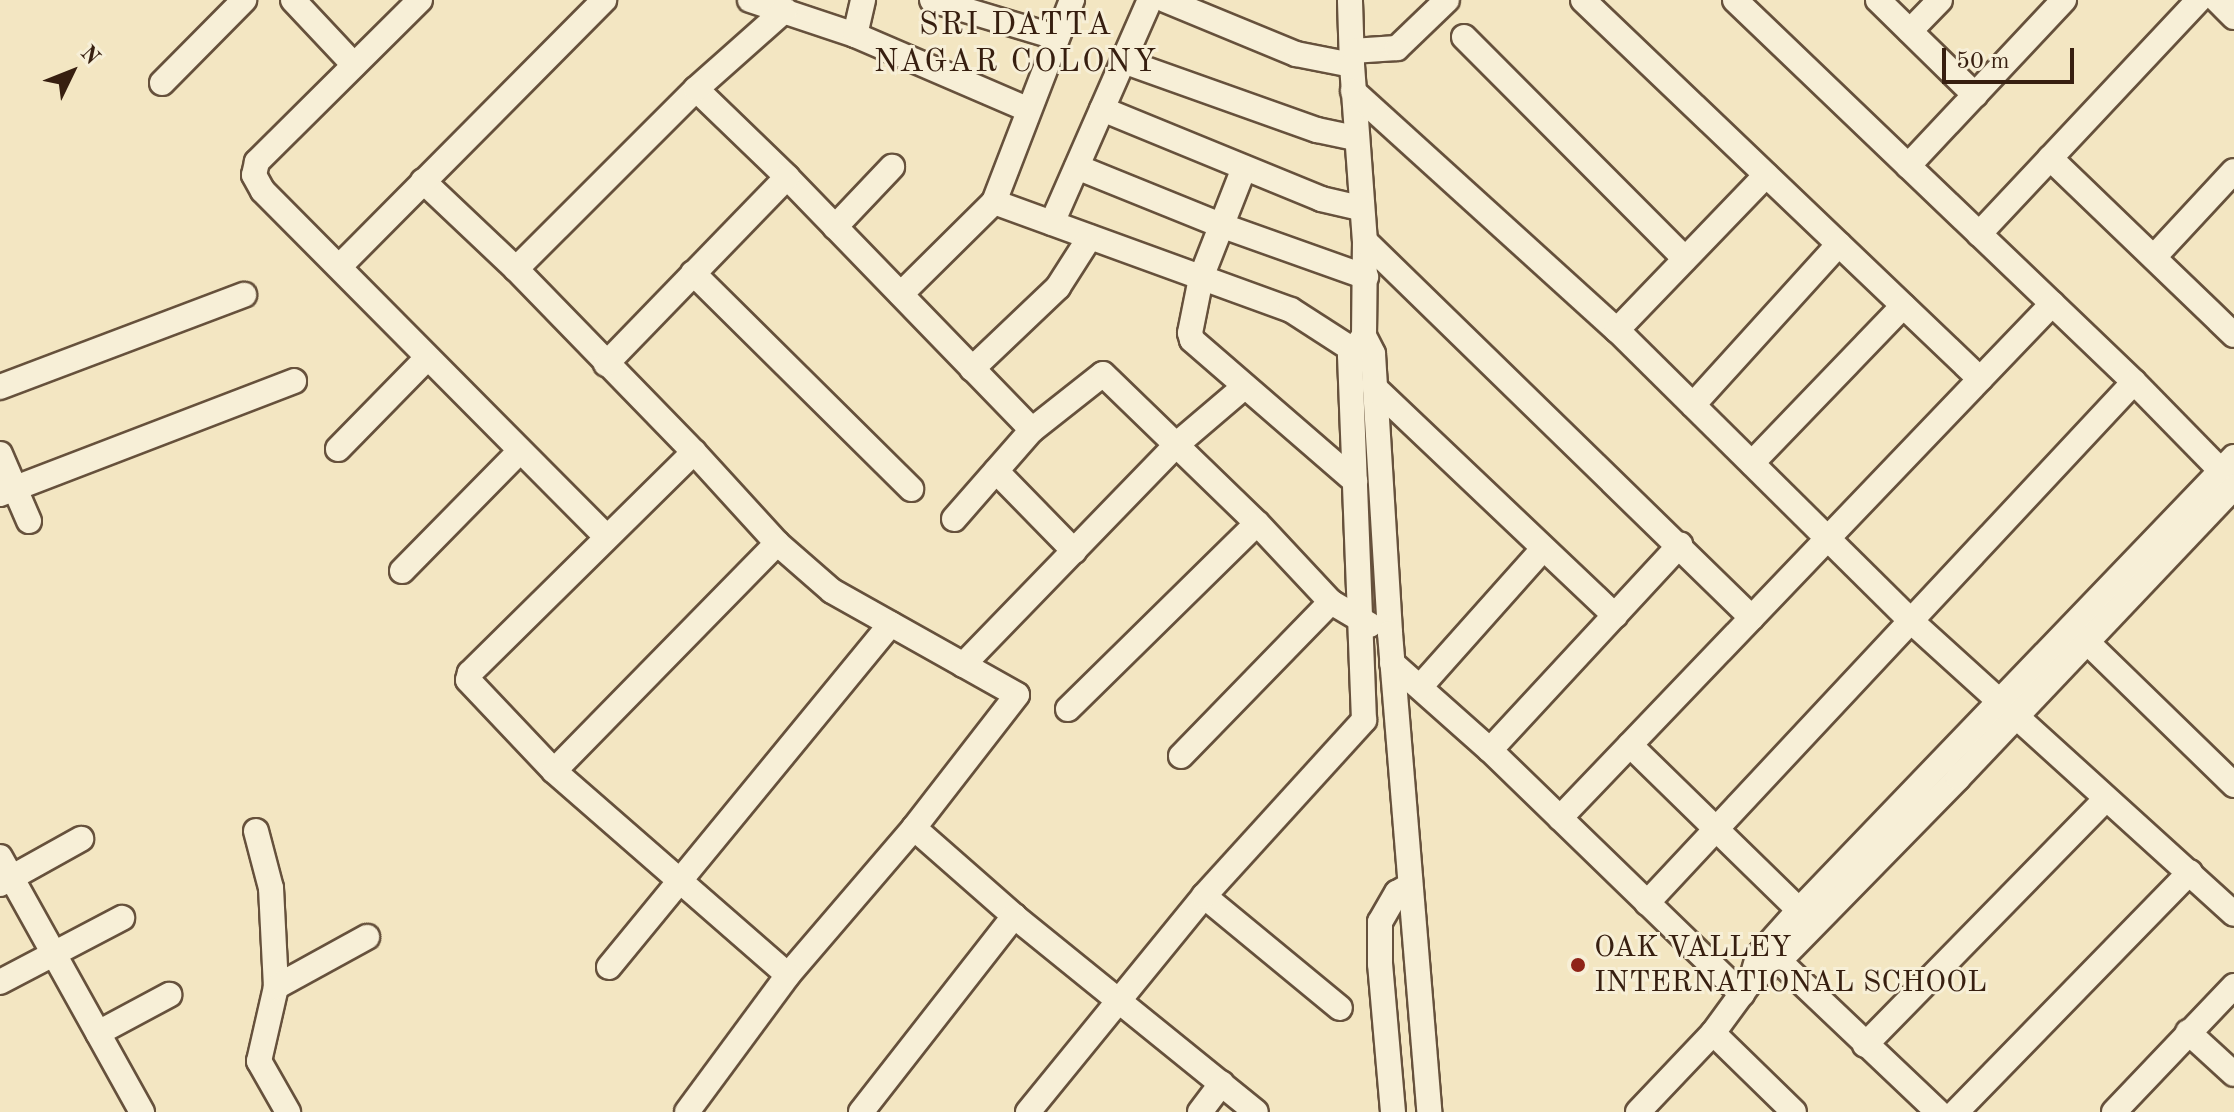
<!DOCTYPE html>
<html>
<head>
<meta charset="utf-8">
<style>
	body { margin:0 }
	#map { position:relative; width:2234px; height:1112px; overflow:hidden; background:#f3e6c2; font-family:"Old Standard TT",serif }
	div>[style] { position:absolute }
	[style*='--x'] { left:calc(var(--x)*1px); top:calc(var(--y)*1px); width:calc(var(--w)*1px); rotate:calc(var(--a)*1deg) }
	.roads { filter:drop-shadow(2px 0 #66513c) drop-shadow(-2px 0 #66513c) drop-shadow(0 2px #66513c) drop-shadow(0 -2px #66513c) }
	.minor>* { height:24px; margin:-12px; padding:0 12px; transform-origin:12px; border-radius:12px; background:#f7efd7 }
	.dots>* { width:22px; height:22px; translate:-50% -50%; box-sizing:border-box; border:4px solid #f7efd7; border-radius:50% }
	span { translate:-50% -50%; white-space:nowrap; text-align:center; line-height:1.15; -webkit-text-stroke:6px #f7efd7; paint-order:stroke }
	.poi-label { font-size:30px; color:#371f10 }
	.left { translate:0 -50%; text-align:left }
	.neighbourhood-label { font-size:32px; color:#371f10; letter-spacing:2px }
	.north { position:absolute; left:32px; top:32px; width:80px; height:80px; -webkit-text-stroke:6px #f7efd7; paint-order:stroke; rotate:47deg; font-size:22px; font-weight:700; line-height:32px; text-align:center; color:#371f10 }
	.north::after { content:''; display:block; margin:auto; width:28px; height:36px; background:#371f10; clip-path:polygon(50% 0,100% 100%,50% 72%,0 100%) }
	.scale { position:absolute; left:1942px; top:48px; width:132px; height:36px; box-sizing:border-box; border:4px solid #371f10; border-top:0; padding-left:10px; font-size:24px; line-height:28px; white-space:nowrap; color:#371f10; -webkit-text-stroke:6px #f7efd7; paint-order:stroke }
</style>
</head>
<body>
<div id="map">
	<div class="roads">
		<div class="minor">
			<div style="--x:293;--y:0;--w:89;--a:46.8"></div>
			<div style="--x:420;--y:0;--w:230;--a:135.2"></div>
			<div style="--x:257;--y:162;--w:13;--a:103"></div>
			<div style="--x:254;--y:175;--w:18;--a:61"></div>
			<div style="--x:263;--y:191;--w:487;--a:45.2"></div>
			<div style="--x:750;--y:0;--w:111;--a:18.4"></div>
			<div style="--x:855;--y:35;--w:189;--a:23.3"></div>
			<div style="--x:932;--y:0;--w:128;--a:16.7"></div>
			<div style="--x:1165;--y:0;--w:142;--a:22.4"></div>
			<div style="--x:1296;--y:54;--w:57;--a:11.1"></div>
			<div style="--x:1352;--y:65;--w:65;--a:-91.8"></div>
			<div style="--x:1583;--y:0;--w:549;--a:43.67"></div>
			<div style="--x:1735;--y:0;--w:552;--a:43.75"></div>
			<div style="--x:2134;--y:382;--w:137;--a:45.6"></div>
			<div style="--x:1878;--y:0;--w:136;--a:44.4"></div>
			<div style="--x:2217;--y:0;--w:24;--a:45"></div>
			<div style="--x:1910;--y:31;--w:43;--a:-45.9"></div>
			<div style="--x:855;--y:35;--w:36;--a:-77"></div>
			<div style="--x:1464;--y:37;--w:313;--a:45.1"></div>
			<div style="--x:1352;--y:51;--w:45;--a:-3.8"></div>
			<div style="--x:1397;--y:48;--w:69;--a:-43.8"></div>
			<div style="--x:1123;--y:61;--w:206;--a:19.6"></div>
			<div style="--x:1317;--y:130;--w:40;--a:12"></div>
			<div style="--x:1352;--y:65;--w:176;--a:85.8"></div>
			<div style="--x:1365;--y:241;--w:95;--a:90.6"></div>
			<div style="--x:1364;--y:336;--w:20;--a:63"></div>
			<div style="--x:1373;--y:354;--w:280;--a:86.5"></div>
			<div style="--x:1390;--y:633;--w:481;--a:85.3"></div>
			<div style="--x:162;--y:83;--w:117;--a:-45.3"></div>
			<div style="--x:696;--y:89;--w:127;--a:44"></div>
			<div style="--x:787;--y:177;--w:352;--a:45.9"></div>
			<div style="--x:1353;--y:91;--w:356;--a:42.2"></div>
			<div style="--x:1617;--y:330;--w:414;--a:44.7"></div>
			<div style="--x:1911;--y:621;--w:436;--a:42.2"></div>
			<div style="--x:1102;--y:109;--w:237;--a:22.3"></div>
			<div style="--x:1321;--y:199;--w:40;--a:13"></div>
			<div style="--x:2050;--y:158;--w:255;--a:43.9"></div>
			<div style="--x:1908;--y:166;--w:228;--a:-46.8"></div>
			<div style="--x:1077;--y:167;--w:157;--a:22"></div>
			<div style="--x:1223;--y:226;--w:152;--a:19.6"></div>
			<div style="--x:1244;--y:168;--w:118;--a:111.4"></div>
			<div style="--x:1201;--y:278;--w:56;--a:101.3"></div>
			<div style="--x:1190;--y:333;--w:7;--a:74"></div>
			<div style="--x:1192;--y:340;--w:216;--a:40.9"></div>
			<div style="--x:423;--y:181;--w:128;--a:43.4"></div>
			<div style="--x:516;--y:269;--w:255;--a:45.8"></div>
			<div style="--x:694;--y:452;--w:123;--a:47.6"></div>
			<div style="--x:777;--y:543;--w:73;--a:41.1"></div>
			<div style="--x:832;--y:591;--w:212;--a:29.3"></div>
			<div style="--x:1017;--y:695;--w:168;--a:127.8"></div>
			<div style="--x:914;--y:828;--w:194;--a:130.6"></div>
			<div style="--x:788;--y:975;--w:170;--a:126.4"></div>
			<div style="--x:994;--y:202;--w:316;--a:20"></div>
			<div style="--x:1291;--y:310;--w:74;--a:32.8"></div>
			<div style="--x:1052;--y:223;--w:244;--a:-66.3"></div>
			<div style="--x:835;--y:227;--w:83;--a:-46.5"></div>
			<div style="--x:1979;--y:234;--w:321;--a:-46.8"></div>
			<div style="--x:1365;--y:241;--w:540;--a:44.25"></div>
			<div style="--x:2154;--y:257;--w:117;--a:-47.1"></div>
			<div style="--x:340;--y:266;--w:375;--a:-45.2"></div>
			<div style="--x:516;--y:269;--w:255;--a:-45"></div>
			<div style="--x:696;--y:89;--w:119;--a:-41.6"></div>
			<div style="--x:693;--y:273;--w:307;--a:44.7"></div>
			<div style="--x:901;--y:294;--w:131;--a:-44.7"></div>
			<div style="--x:994;--y:202;--w:217;--a:-68.9"></div>
			<div style="--x:1617;--y:330;--w:215;--a:-46.1"></div>
			<div style="--x:606;--y:364;--w:260;--a:-45.9"></div>
			<div style="--x:972;--y:369;--w:119;--a:-43.6"></div>
			<div style="--x:1058;--y:287;--w:59;--a:-57.4"></div>
			<div style="--x:0;--y:387;--w:261;--a:-20.7"></div>
			<div style="--x:1375;--y:388;--w:331;--a:43.5"></div>
			<div style="--x:1693;--y:405;--w:217;--a:-47.8"></div>
			<div style="--x:338;--y:449;--w:127;--a:-45.6"></div>
			<div style="--x:694;--y:452;--w:315;--a:135.4"></div>
			<div style="--x:470;--y:673;--w:7;--a:106"></div>
			<div style="--x:468;--y:680;--w:125;--a:46.6"></div>
			<div style="--x:554;--y:771;--w:310;--a:41.1"></div>
			<div style="--x:0;--y:454;--w:73;--a:66.6"></div>
			<div style="--x:1752;--y:463;--w:218;--a:-46.1"></div>
			<div style="--x:996;--y:471;--w:112;--a:45.7"></div>
			<div style="--x:0;--y:494;--w:315;--a:-21"></div>
			<div style="--x:954;--y:519;--w:118;--a:-48.8"></div>
			<div style="--x:1032;--y:430;--w:90;--a:-38.3"></div>
			<div style="--x:1103;--y:374;--w:214;--a:44.1"></div>
			<div style="--x:1257;--y:523;--w:108;--a:46.9"></div>
			<div style="--x:1331;--y:602;--w:45;--a:30.5"></div>
			<div style="--x:402;--y:571;--w:167;--a:-45.5"></div>
			<div style="--x:2087;--y:642;--w:205;--a:44.2"></div>
			<div style="--x:1392;--y:663;--w:131;--a:41.6"></div>
			<div style="--x:1490;--y:750;--w:351;--a:44.1"></div>
			<div style="--x:963;--y:665;--w:306;--a:-45.9"></div>
			<div style="--x:1176;--y:445;--w:88;--a:-40.4"></div>
			<div style="--x:1420;--y:687;--w:185;--a:-48.3"></div>
			<div style="--x:1068;--y:709;--w:265;--a:-44.5"></div>
			<div style="--x:1630;--y:745;--w:236;--a:44.3"></div>
			<div style="--x:1490;--y:750;--w:280;--a:-47.2"></div>
			<div style="--x:1181;--y:756;--w:215;--a:-45.8"></div>
			<div style="--x:554;--y:771;--w:319;--a:-45.6"></div>
			<div style="--x:1560;--y:818;--w:712;--a:-46.25"></div>
			<div style="--x:914;--y:828;--w:133;--a:41.3"></div>
			<div style="--x:1014;--y:916;--w:311;--a:39"></div>
			<div style="--x:256;--y:831;--w:59;--a:75.3"></div>
			<div style="--x:271;--y:888;--w:99;--a:87.1"></div>
			<div style="--x:276;--y:987;--w:76;--a:102.9"></div>
			<div style="--x:259;--y:1061;--w:59;--a:60.4"></div>
			<div style="--x:0;--y:857;--w:292;--a:60.9"></div>
			<div style="--x:0;--y:884;--w:93;--a:-29.1"></div>
			<div style="--x:1204;--y:896;--w:176;--a:39.5"></div>
			<div style="--x:1647;--y:903;--w:713;--a:-46.93"></div>
			<div style="--x:1779;--y:961;--w:219;--a:43.5"></div>
			<div style="--x:609;--y:967;--w:444;--a:-50.6"></div>
			<div style="--x:1751;--y:981;--w:26;--a:-74"></div>
			<div style="--x:1758;--y:956;--w:62;--a:-48.3"></div>
			<div style="--x:1799;--y:910;--w:628;--a:-46.16"></div>
			<div style="--x:0;--y:982;--w:138;--a:-27.7"></div>
			<div style="--x:276;--y:987;--w:104;--a:-28.8"></div>
			<div style="--x:2188;--y:1032;--w:62;--a:42.4"></div>
			<div style="--x:98;--y:1033;--w:81;--a:-28.2"></div>
			<div style="--x:1713;--y:1033;--w:113;--a:44.3"></div>
			<div style="--x:1865;--y:1045;--w:344;--a:-45.6"></div>
			<div style="--x:861;--y:1112;--w:249;--a:-52"></div>
			<div style="--x:1028;--y:1112;--w:279;--a:-50.8"></div>
			<div style="--x:1204;--y:896;--w:238;--a:-47.7"></div>
			<div style="--x:1364;--y:720;--w:365;--a:-92.2"></div>
			<div style="--x:1350;--y:355;--w:24;--a:-54"></div>
			<div style="--x:1200;--y:1112;--w:36;--a:-53"></div>
			<div style="--x:1393;--y:1112;--w:149;--a:-95"></div>
			<div style="--x:1380;--y:964;--w:42;--a:-90"></div>
			<div style="--x:1380;--y:922;--w:34;--a:-60"></div>
			<div style="--x:1397;--y:893;--w:14;--a:-30"></div>
			<div style="--x:1638;--y:1112;--w:109;--a:-46.5"></div>
			<div style="--x:1713;--y:1033;--w:64;--a:-53.8"></div>
			<div style="--x:1751;--y:981;--w:34;--a:-36"></div>
			<div style="--x:1779;--y:961;--w:256;--a:-45.6"></div>
			<div style="--x:1958;--y:778;--w:401;--a:-46.5"></div>
			<div style="--x:1956;--y:1112;--w:335;--a:-45.7"></div>
			<div style="--x:2114;--y:1112;--w:174;--a:-46.4"></div>
		</div>
	</div>
	<div class="dots">
		<div style="left:1578px;top:965px;background:#8f2418"></div>
	</div>
	<div class="poi-label">
		<span class="left" style="left:1594px;top:965px">OAK VALLEY<br>INTERNATIONAL SCHOOL</span>
	</div>
	<div class="neighbourhood-label">
		<span style="left:1016px;top:45px">SRI DATTA<br>NAGAR COLONY</span>
	</div>
	<div class="north">N</div>
	<div class="scale">50 m</div>
</div>
</body>
</html>
